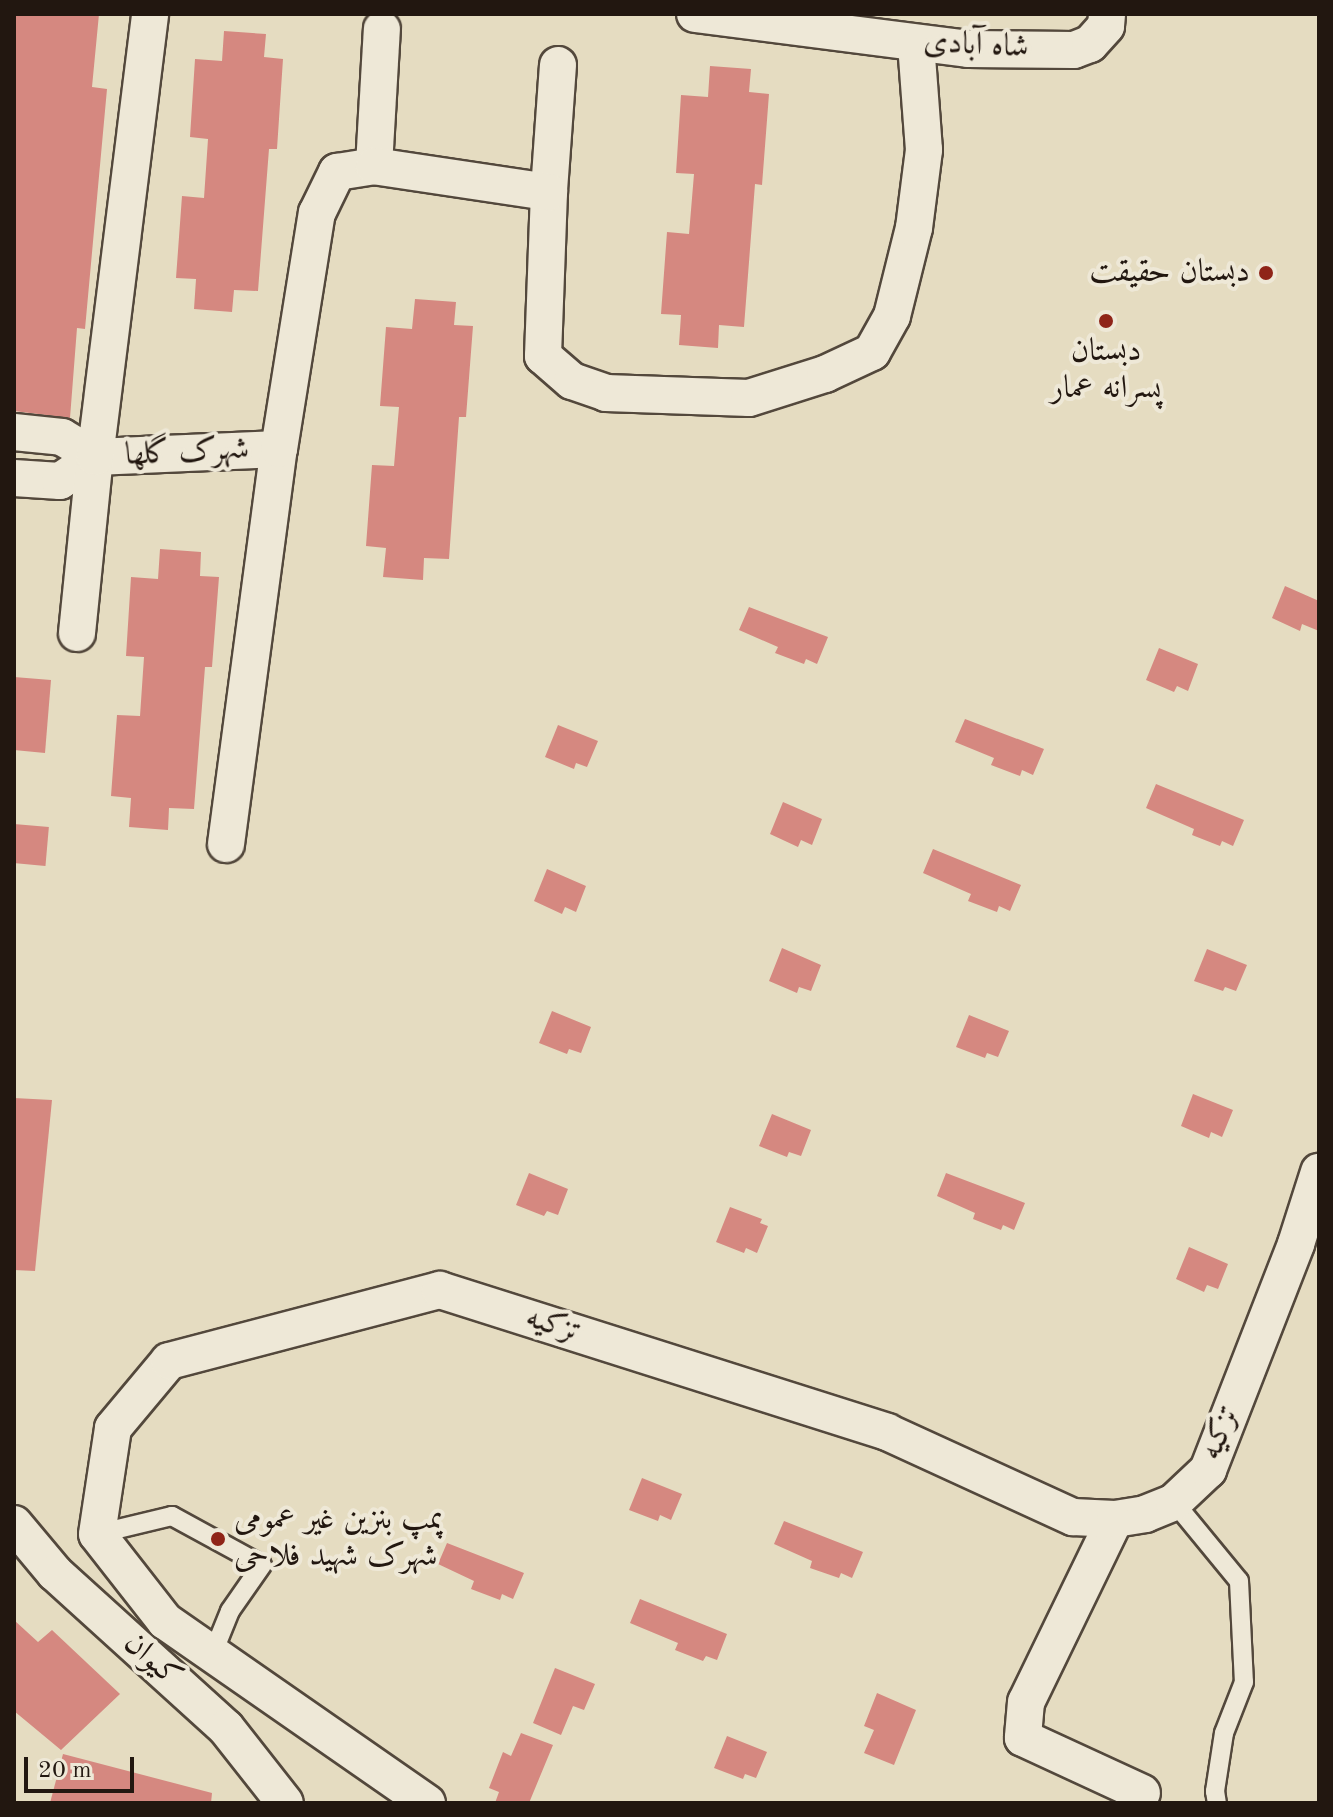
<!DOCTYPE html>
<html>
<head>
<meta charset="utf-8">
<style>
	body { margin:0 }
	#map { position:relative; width:1333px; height:1817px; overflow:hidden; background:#e5dcc1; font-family:"Old Standard TT",Amiri,serif }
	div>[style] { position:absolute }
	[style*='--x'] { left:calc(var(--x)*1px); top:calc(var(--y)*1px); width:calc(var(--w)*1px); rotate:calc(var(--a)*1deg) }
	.building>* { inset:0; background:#d58880; transform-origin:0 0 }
	.roads { filter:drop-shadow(2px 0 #53483c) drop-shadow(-2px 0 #53483c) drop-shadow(0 2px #53483c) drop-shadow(0 -2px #53483c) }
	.lane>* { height:18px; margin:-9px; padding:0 9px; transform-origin:9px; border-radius:9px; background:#eee8d7 }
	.street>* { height:36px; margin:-18px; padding:0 18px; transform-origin:18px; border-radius:18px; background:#eee8d7 }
	.dots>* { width:22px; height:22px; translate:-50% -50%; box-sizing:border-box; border:4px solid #eee8d7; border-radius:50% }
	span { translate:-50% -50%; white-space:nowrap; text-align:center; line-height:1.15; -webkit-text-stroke:8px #eee8d7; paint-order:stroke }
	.street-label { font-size:32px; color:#221710 }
	.poi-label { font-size:32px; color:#221710 }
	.right { translate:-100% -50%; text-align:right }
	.left { translate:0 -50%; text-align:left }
	.frame { position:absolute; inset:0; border:16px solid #221710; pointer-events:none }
	.scale { position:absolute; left:24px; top:1757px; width:110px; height:36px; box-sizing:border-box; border:4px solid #221710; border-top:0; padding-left:10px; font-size:24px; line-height:28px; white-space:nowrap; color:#221710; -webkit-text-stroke:6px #eee8d7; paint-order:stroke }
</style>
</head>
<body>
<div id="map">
	<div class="building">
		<div style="clip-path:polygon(14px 14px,99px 14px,92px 87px,107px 89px,85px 329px,77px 328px,70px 418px,14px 411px)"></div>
		<div style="clip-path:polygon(224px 31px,266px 34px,264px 57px,283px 59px,277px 149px,269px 149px,258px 291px,234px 290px,232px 312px,194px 309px,196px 279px,176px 278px,182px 196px,204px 198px,208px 139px,190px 137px,195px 59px,222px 61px)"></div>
		<div style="clip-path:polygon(710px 66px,751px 69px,749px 92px,769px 94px,762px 185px,755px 184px,744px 327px,719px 325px,718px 348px,679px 345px,681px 315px,661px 314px,667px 232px,689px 234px,694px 174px,676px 173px,681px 95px,708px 97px)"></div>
		<div style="clip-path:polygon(415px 299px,456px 302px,454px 325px,473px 326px,466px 417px,459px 417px,449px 559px,424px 558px,423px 580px,383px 577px,386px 548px,366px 546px,372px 465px,394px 466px,399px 407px,380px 406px,386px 327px,412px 329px)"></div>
		<div style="clip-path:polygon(160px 549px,201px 552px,200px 576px,219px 577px,212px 667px,205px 667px,194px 809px,169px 808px,168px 830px,129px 827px,131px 798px,111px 796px,117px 715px,140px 716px,144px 657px,126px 656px,131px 577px,158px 579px)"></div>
		<div style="clip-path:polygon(1285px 586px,1319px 601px,1319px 631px,1302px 624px,1300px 631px,1272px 618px)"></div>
		<div style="clip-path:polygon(749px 607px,828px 637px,817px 664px,806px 659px,804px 664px,775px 653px,778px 647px,739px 630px)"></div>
		<div style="clip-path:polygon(1159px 648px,1198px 664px,1188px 691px,1177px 686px,1174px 692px,1146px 680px)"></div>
		<div style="clip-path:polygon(14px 677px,51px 680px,45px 753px,14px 750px)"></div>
		<div style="clip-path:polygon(965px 719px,1044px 749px,1033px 775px,1022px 770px,1020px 776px,991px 765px,994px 758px,955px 742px)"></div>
		<div style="clip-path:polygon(558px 725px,598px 741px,587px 767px,576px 763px,574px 769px,545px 757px)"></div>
		<div style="clip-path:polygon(1156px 784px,1244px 820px,1233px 846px,1222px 841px,1220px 846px,1192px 835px,1194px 829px,1146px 808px)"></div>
		<div style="clip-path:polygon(783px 802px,822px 819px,812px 845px,801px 840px,798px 847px,770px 834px)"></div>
		<div style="left:14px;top:824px;width:35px;height:39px;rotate:5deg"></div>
		<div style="clip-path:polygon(933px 849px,1021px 885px,1010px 911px,999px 906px,997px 912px,968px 901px,971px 894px,923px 873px)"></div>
		<div style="clip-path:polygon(547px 869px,586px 886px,576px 912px,565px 907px,562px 914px,534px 901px)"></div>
		<div style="clip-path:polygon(782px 948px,821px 965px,811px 991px,799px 987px,797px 993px,769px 981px)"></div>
		<div style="clip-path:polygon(1207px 949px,1247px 965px,1236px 991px,1225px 987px,1223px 991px,1194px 981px)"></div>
		<div style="clip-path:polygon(552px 1011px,591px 1027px,581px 1053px,569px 1049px,567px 1054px,539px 1043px)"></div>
		<div style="clip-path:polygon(969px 1015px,1009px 1031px,998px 1057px,987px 1053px,985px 1058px,956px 1047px)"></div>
		<div style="clip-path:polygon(1193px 1094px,1233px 1110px,1222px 1137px,1211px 1132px,1209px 1138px,1181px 1126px)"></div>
		<div style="clip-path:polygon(14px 1098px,52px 1100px,35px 1271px,14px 1270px)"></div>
		<div style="clip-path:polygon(772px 1114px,811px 1130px,801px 1156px,789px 1152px,787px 1157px,759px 1146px)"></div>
		<div style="clip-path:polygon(529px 1173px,568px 1189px,558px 1215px,547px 1211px,544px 1216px,516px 1205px)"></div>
		<div style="clip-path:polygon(946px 1173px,1025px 1203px,1014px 1230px,1003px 1225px,1001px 1230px,973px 1219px,975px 1213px,937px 1196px)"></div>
		<div style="clip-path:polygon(730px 1207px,762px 1219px,760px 1223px,768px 1226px,757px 1253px,746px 1248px,744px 1253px,716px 1242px)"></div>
		<div style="clip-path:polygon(1189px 1247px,1228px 1264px,1218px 1289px,1207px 1285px,1204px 1292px,1176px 1279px)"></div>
		<div style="clip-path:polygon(642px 1478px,682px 1494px,671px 1520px,660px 1515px,658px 1521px,629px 1510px)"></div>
		<div style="clip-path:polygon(784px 1521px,863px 1552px,852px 1578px,841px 1573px,839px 1578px,810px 1568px,812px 1561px,774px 1544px)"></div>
		<div style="clip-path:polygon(447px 1543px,524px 1573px,513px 1599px,502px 1594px,500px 1600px,471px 1589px,474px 1581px,438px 1564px)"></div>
		<div style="clip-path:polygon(640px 1599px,727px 1634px,717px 1660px,706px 1656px,703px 1661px,675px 1650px,678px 1643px,630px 1623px)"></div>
		<div style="clip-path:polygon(14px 1620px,38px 1642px,52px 1630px,120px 1694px,61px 1750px,14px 1711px)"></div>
		<div style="clip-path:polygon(555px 1668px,595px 1684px,584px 1710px,573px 1706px,561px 1735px,533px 1723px)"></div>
		<div style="clip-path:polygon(877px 1693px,916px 1710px,894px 1765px,864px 1753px,874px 1730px,864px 1726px)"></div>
		<div style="clip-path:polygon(521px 1733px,553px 1745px,529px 1803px,495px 1803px,499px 1792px,489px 1788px,503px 1752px,511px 1756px)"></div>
		<div style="clip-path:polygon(727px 1736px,767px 1752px,756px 1778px,745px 1774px,743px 1779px,714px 1768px)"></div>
		<div style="clip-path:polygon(63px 1754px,212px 1793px,211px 1803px,50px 1803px)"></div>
	</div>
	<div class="roads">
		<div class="lane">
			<div style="--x:1174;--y:1502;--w:102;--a:50.6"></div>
			<div style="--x:1239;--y:1581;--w:101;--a:87.2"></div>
			<div style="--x:1244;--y:1682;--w:55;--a:111.4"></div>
			<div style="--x:1224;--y:1733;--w:59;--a:98.8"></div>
			<div style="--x:1215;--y:1791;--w:12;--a:81"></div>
			<div style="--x:97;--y:1534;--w:77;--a:-13.5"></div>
			<div style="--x:172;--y:1516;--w:102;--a:28.6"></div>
			<div style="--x:262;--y:1565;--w:56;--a:124.8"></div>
			<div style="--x:230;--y:1611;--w:45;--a:112"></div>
		</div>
		<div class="street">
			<div style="--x:695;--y:14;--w:275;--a:7.3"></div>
			<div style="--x:968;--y:49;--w:106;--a:0.5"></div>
			<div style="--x:1074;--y:50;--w:17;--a:-21"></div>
			<div style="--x:1090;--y:44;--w:24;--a:-48"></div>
			<div style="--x:1106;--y:26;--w:12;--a:-85"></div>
			<div style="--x:558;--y:65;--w:127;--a:94.1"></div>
			<div style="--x:549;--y:192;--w:164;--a:92.1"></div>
			<div style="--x:543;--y:356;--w:38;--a:41"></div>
			<div style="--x:572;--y:381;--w:36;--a:19"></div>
			<div style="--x:606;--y:393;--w:143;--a:2"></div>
			<div style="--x:749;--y:398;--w:80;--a:-17.5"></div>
			<div style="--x:825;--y:374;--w:52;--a:-25.1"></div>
			<div style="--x:872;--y:352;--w:41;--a:-60.9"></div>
			<div style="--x:892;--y:316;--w:91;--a:-76"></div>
			<div style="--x:914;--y:228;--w:79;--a:-82.7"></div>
			<div style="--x:924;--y:150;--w:106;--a:-94.3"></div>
			<div style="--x:374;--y:166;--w:137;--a:-86.7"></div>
			<div style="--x:14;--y:432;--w:48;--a:5.9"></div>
			<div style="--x:62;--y:437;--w:39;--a:31"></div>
			<div style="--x:14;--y:478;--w:46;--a:3.7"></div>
			<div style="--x:60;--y:481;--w:42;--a:-34.4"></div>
			<div style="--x:95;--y:457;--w:184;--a:-2.5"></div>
			<div style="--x:77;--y:633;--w:177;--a:-84.2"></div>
			<div style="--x:95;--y:457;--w:446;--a:-82.9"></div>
			<div style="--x:226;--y:844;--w:399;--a:-82.4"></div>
			<div style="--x:279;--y:449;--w:239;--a:-80.9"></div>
			<div style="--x:317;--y:213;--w:46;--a:-64"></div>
			<div style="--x:337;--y:172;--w:37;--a:-9"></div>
			<div style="--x:374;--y:166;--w:177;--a:8.5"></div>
			<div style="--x:1115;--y:1519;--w:203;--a:115.9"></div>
			<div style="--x:1026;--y:1702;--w:36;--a:95"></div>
			<div style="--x:1023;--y:1738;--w:131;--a:24.8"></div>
			<div style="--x:14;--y:1524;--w:64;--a:50.1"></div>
			<div style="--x:55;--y:1573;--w:231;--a:42.2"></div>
			<div style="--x:226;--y:1728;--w:95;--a:51.8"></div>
			<div style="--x:427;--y:1803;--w:319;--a:-145.2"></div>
			<div style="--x:165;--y:1621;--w:110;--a:-128"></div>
			<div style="--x:97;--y:1534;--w:107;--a:-81.4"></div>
			<div style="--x:113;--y:1428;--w:87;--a:-50.1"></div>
			<div style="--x:169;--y:1361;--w:280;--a:-14.7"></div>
			<div style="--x:440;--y:1290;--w:469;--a:17.6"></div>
			<div style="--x:887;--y:1432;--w:205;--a:24.6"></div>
			<div style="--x:1073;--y:1517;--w:42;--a:2.7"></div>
			<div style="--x:1115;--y:1519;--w:30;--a:-9"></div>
			<div style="--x:1145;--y:1514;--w:31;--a:-22"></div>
			<div style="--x:1174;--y:1502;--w:47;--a:-43.3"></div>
			<div style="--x:1208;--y:1470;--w:243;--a:-68.7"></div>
			<div style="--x:1296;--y:1244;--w:76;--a:-72.3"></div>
		</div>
	</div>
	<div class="dots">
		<div style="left:1266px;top:273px;background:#8f2418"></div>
		<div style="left:1106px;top:321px;background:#8f2418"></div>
		<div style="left:218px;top:1539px;background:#8f2418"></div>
	</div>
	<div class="street-label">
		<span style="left:976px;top:46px;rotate:3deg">شاه آبادی</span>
		<span style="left:187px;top:453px;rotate:-3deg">شهرک گلها</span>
		<span style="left:553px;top:1326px;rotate:18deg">تزکیه</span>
		<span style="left:1221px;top:1433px;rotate:-67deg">تزکیه</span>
		<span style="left:152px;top:1661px;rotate:42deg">کیوان</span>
	</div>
	<div class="poi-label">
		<span class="right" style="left:1250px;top:273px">دبستان حقیقت</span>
		<span style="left:1106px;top:371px">دبستان<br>پسرانه عمار</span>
		<span class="left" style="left:234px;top:1539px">پمپ بنزین غیر عمومی<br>شهرک شهید فلاحی</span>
	</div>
	<div class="frame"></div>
	<div class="scale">20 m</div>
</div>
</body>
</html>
